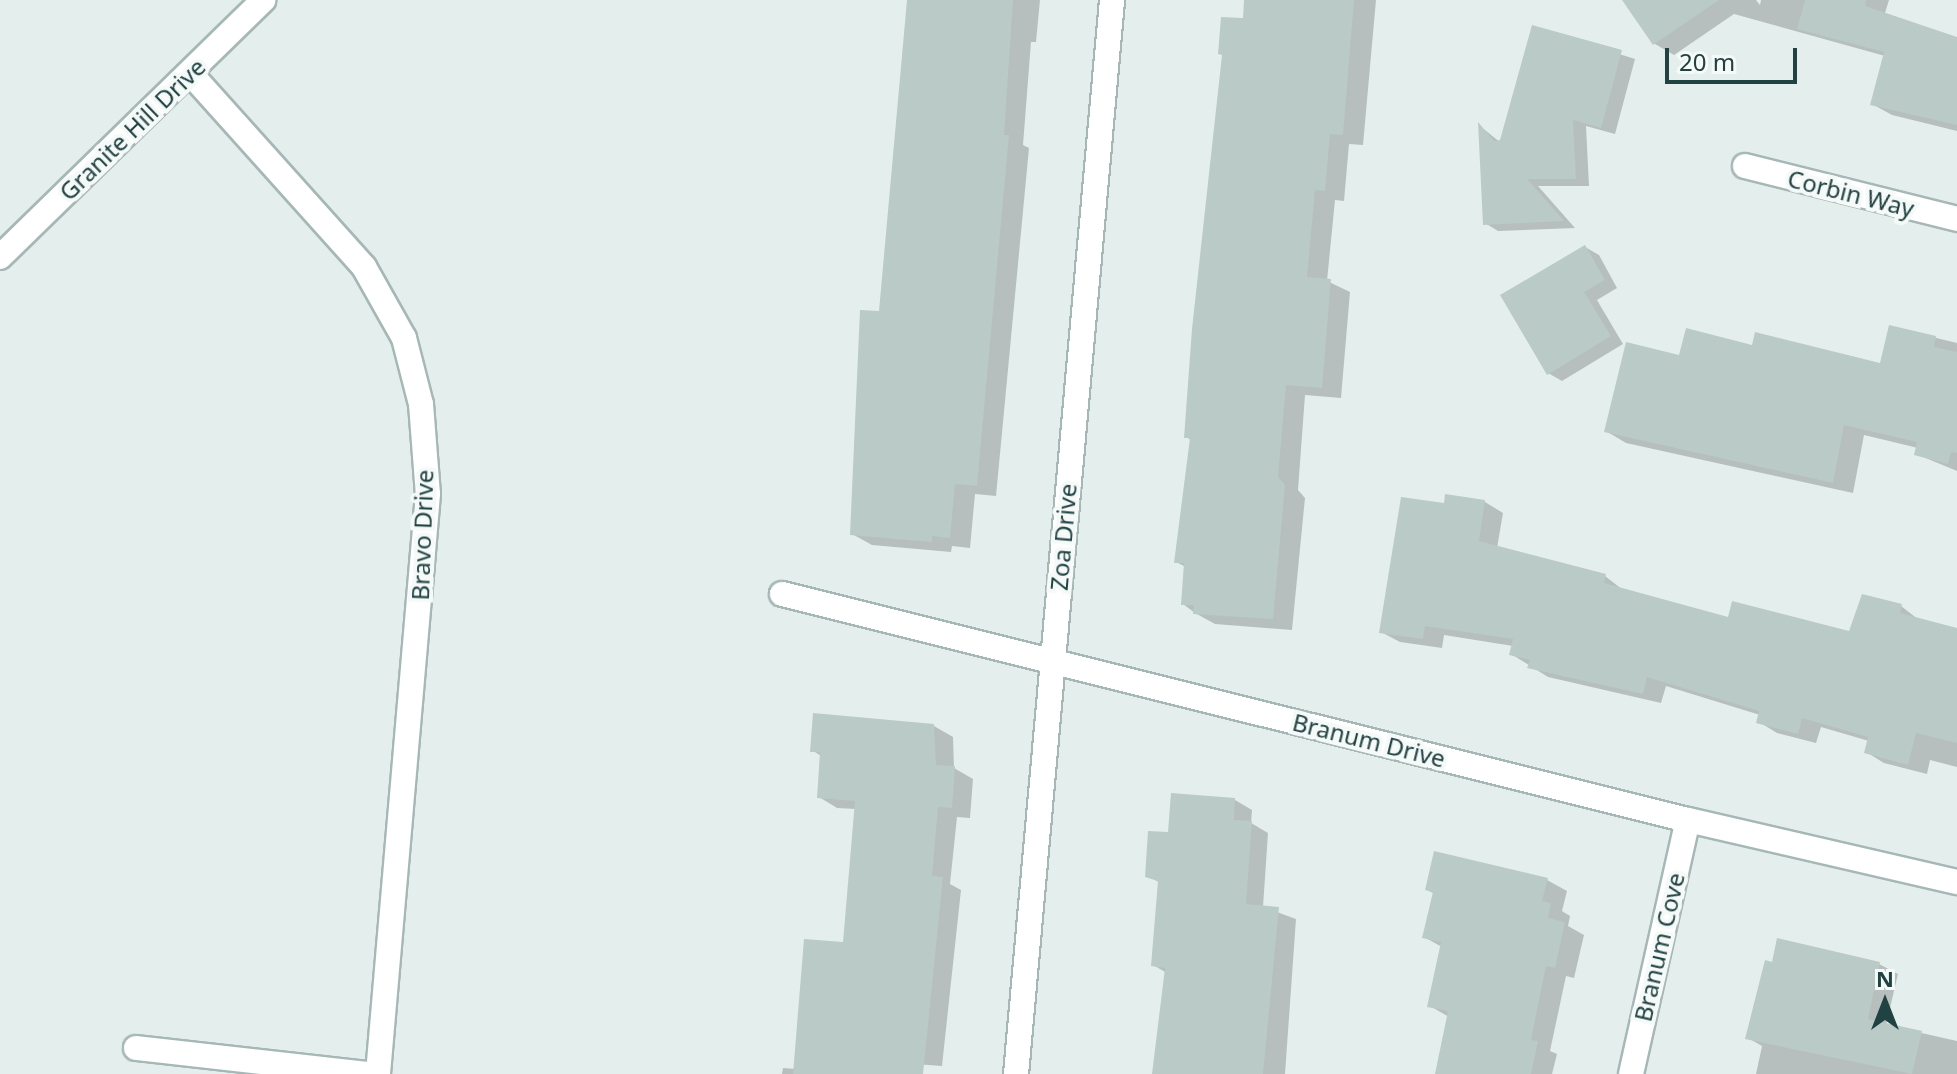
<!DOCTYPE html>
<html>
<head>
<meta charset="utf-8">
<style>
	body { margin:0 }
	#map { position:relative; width:1957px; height:1074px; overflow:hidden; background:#e4efed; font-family:"Noto Sans",sans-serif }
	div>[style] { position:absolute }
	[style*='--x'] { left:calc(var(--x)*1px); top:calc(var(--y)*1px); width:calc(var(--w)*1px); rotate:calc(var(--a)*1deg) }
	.shadow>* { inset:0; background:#0003 }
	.building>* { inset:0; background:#b9cac7 }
	.roads { filter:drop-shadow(2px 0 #a6b8b6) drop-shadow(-2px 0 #a6b8b6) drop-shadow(0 2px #a6b8b6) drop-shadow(0 -2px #a6b8b6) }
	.street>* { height:24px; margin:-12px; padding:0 12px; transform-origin:12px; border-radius:12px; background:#fff }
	span { translate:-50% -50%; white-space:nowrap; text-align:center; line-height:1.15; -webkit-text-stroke:8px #f5faf9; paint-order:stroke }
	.street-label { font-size:24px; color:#214242 }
	.north { position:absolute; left:1845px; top:962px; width:80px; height:80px; -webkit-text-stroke:6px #f5faf9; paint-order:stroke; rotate:0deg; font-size:22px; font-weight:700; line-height:32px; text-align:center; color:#214242 }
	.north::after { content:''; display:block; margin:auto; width:28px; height:36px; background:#214242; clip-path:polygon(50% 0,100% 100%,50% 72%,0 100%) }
	.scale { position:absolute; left:1665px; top:48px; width:132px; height:36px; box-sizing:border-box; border:4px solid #214242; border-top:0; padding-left:10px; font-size:24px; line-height:28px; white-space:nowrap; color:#214242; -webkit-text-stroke:6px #f5faf9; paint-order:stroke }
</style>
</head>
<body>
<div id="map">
	<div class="shadow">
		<div style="clip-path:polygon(909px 0,1040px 0,1036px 42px,1031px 42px,1023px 145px,1029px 148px,996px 496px,975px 494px,970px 548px,952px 546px,951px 552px,872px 545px,852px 534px,862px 312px,880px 313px)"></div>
		<div style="clip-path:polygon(1246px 0,1376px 0,1363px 145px,1349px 144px,1344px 201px,1335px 200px,1327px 281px,1350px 292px,1341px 398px,1305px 395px,1298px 490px,1305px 498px,1292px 630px,1215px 624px,1195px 613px,1183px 604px,1186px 567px,1176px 562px,1191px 440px,1186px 437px)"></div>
		<div style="clip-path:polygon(1624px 0,1756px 0,1760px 5px,1761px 0,1889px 0,1885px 13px,1957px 39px,1957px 131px,1892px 115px,1872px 104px,1885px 56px,1734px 14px,1674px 55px,1655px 44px)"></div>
		<div style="clip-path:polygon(1533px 27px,1635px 59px,1615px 134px,1586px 126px,1589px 186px,1538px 186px,1575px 228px,1498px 231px,1485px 223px,1480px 126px,1501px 143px)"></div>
		<div style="clip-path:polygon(1585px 247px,1599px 255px,1617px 288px,1597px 300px,1623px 344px,1562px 381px,1548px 373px)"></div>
		<div style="clip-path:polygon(1891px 327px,1957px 343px,1957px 471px,1916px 454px,1918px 448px,1864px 435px,1853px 493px,1626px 443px,1606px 431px,1681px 358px,1754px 347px,1881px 365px)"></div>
		<div style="clip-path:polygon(1485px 502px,1503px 513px,1497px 548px,1605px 576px,1623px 590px,1729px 619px,1851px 634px,1901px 606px,1919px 620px,1957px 635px,1957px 767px,1930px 760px,1927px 774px,1884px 763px,1866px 752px,1869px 741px,1821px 727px,1816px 743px,1777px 733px,1759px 722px,1760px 715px,1666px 686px,1661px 703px,1548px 677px,1511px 654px,1513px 646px,1444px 635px,1442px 648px,1400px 642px,1381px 632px,1446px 505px)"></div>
		<div style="clip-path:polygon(934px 726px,953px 737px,954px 768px,973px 779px,970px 818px,957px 817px,950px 884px,961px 890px,942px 1066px,915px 1064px,914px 1074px,782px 1074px,783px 1068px,796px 1069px,845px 945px,856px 809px,837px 808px,819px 797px,821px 756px,812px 750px)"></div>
		<div style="clip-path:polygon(1235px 800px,1252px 810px,1251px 823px,1268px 833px,1263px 907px,1296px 919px,1285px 1074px,1156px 1074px,1167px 973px,1153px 965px,1160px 883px,1147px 875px,1170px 835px)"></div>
		<div style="clip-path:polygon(1547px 880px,1567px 891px,1562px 911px,1570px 916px,1568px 926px,1584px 935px,1574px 978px,1566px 976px,1550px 1051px,1557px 1054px,1552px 1074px,1437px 1074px,1449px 1017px,1430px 1006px,1442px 947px,1424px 937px,1435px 894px,1427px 890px)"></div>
		<div style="clip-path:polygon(1879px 964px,1898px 974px,1886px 1025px,1957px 1041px,1957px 1074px,1756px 1074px,1762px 1046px,1748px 1038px)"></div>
	</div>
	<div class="building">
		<div style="clip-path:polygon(907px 0,1013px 0,1004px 135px,1009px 135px,977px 486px,955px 484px,950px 538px,932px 536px,932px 542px,850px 535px,860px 310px,879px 311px)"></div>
		<div style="clip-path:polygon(1244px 0,1354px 0,1343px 135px,1330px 134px,1325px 191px,1315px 190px,1307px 277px,1331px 279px,1322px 388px,1286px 385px,1278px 477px,1285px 485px,1273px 619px,1193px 614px,1194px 605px,1181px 605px,1184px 563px,1174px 563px,1190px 438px,1184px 438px,1192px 329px,1222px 55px,1218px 54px,1221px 17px,1243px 18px)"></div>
		<div style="clip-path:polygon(1622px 0,1719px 0,1653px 45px)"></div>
		<div style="clip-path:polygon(1805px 0,1866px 0,1865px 6px,1957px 37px,1957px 125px,1870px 105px,1884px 52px,1797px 29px)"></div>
		<div style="clip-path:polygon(1532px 25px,1622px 50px,1601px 128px,1573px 120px,1576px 179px,1527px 179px,1564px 221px,1483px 225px,1478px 122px,1494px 141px,1500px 140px)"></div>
		<div style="clip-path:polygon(1585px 245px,1605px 280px,1584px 292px,1611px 336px,1547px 375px,1500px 295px)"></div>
		<div style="clip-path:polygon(1889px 325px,1936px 336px,1934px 347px,1957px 352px,1957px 453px,1951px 452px,1948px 464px,1914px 455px,1917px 442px,1844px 425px,1833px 483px,1604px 432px,1626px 342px,1679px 355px,1686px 328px,1752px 345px,1755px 332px,1880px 363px)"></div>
		<div style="clip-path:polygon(1445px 494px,1485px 500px,1479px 541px,1606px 574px,1604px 583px,1728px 617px,1732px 601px,1849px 631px,1862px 594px,1902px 604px,1900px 613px,1957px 628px,1957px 743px,1916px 733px,1908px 765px,1864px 753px,1868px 737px,1802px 718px,1798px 734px,1756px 723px,1759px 711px,1647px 677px,1643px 694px,1527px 668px,1530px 660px,1509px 655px,1513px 639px,1425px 626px,1423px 639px,1379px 633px,1401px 497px,1444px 503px)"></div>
		<div style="clip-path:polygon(813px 713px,934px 724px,936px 765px,955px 766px,952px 808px,938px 807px,932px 876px,943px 877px,923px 1074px,793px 1074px,804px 939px,843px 942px,855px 801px,817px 798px,820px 752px,810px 752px)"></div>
		<div style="clip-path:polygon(1171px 793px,1235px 798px,1234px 820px,1252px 821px,1246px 904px,1279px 907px,1263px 1074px,1152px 1074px,1165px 968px,1151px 966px,1158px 881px,1145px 877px,1148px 831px,1168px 832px)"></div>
		<div style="clip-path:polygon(1434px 851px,1548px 878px,1542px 901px,1551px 903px,1548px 918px,1565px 922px,1555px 968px,1546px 966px,1531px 1040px,1538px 1041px,1531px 1074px,1435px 1074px,1448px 1011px,1427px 1007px,1441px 942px,1422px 938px,1433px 892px,1425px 890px)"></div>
		<div style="clip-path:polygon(1777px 938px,1880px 962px,1868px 1019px,1922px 1031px,1912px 1074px,1745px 1039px,1765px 960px,1772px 962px)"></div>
	</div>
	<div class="roads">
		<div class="street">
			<div style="--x:190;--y:73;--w:261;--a:48.1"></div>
			<div style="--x:364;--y:267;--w:81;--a:60.6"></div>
			<div style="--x:404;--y:338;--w:68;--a:75.6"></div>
			<div style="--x:421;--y:404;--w:90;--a:85.6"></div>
			<div style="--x:428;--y:494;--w:582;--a:94.93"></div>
			<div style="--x:1745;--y:166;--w:219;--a:14"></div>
			<div style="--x:0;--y:257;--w:368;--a:-44.3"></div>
			<div style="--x:782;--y:594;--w:934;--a:14.01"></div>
			<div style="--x:1688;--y:820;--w:276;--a:13"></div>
			<div style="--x:136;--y:1048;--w:234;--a:6.4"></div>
			<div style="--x:1016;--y:1074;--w:1078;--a:-84.89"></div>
			<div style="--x:1631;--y:1074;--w:260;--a:-77.4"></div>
		</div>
	</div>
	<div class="street-label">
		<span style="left:132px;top:129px;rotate:-44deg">Granite Hill Drive</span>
		<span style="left:1851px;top:193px;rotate:14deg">Corbin Way</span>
		<span style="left:422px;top:535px;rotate:-88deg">Bravo Drive</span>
		<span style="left:1063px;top:537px;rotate:-85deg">Zoa Drive</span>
		<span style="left:1369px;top:740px;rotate:14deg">Branum Drive</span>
		<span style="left:1659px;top:947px;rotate:-77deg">Branum Cove</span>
	</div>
	<div class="north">N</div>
	<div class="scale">20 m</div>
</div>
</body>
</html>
